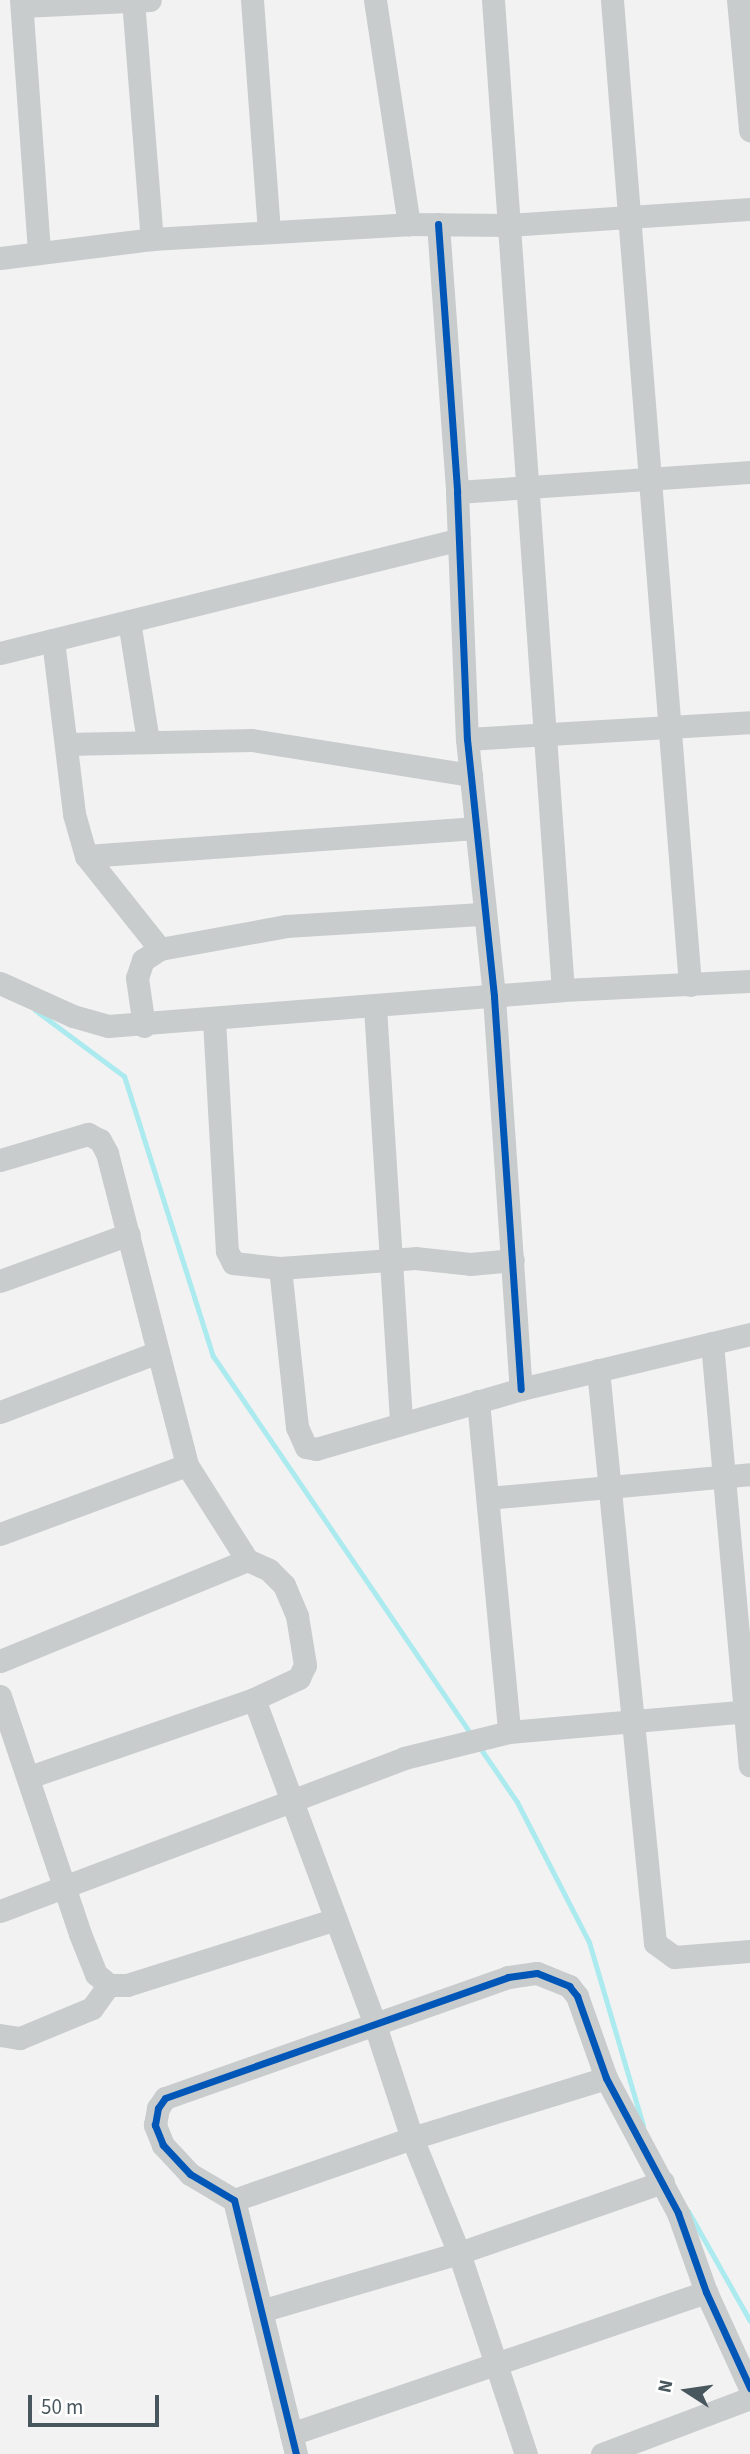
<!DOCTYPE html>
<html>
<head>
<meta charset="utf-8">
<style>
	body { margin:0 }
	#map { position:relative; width:750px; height:2454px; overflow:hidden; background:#f2f2f2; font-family:"Source Sans 3",sans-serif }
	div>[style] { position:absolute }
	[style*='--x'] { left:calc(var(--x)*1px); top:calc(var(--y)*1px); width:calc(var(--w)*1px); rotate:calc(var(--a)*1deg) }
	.stream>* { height:5px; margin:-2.5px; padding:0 2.5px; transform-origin:2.5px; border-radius:2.5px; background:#abeaee }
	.minor>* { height:23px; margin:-11.5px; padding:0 11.5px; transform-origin:11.5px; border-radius:11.5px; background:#c9cccd }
	.cycleway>* { height:7px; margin:-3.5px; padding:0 3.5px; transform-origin:3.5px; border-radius:3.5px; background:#0057b8 }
	span { translate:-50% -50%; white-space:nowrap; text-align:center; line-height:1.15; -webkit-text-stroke:5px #fff; paint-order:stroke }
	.north { position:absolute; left:652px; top:2356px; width:70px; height:70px; -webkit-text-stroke:5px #fff; paint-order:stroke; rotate:282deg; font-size:19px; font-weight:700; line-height:28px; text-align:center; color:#48575e }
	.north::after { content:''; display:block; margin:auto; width:24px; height:32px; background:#48575e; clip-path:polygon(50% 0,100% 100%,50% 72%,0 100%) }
	.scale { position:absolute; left:28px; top:2395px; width:131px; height:32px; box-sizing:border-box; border:4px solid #48575e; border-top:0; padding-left:9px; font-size:21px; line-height:24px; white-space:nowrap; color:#48575e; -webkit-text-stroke:5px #fff; paint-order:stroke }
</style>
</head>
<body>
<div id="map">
	<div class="stream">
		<div style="--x:35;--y:1010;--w:111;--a:36.6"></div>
		<div style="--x:124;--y:1076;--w:294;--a:72.4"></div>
		<div style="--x:213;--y:1356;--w:458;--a:55.7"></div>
		<div style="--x:478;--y:1745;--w:69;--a:55.6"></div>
		<div style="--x:517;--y:1802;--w:157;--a:62.8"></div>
		<div style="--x:589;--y:1942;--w:191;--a:73.6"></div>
		<div style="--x:688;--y:2211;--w:126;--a:60.6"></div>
	</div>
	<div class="minor">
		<div style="--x:21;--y:0;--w:251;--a:85.9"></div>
		<div style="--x:133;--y:0;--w:240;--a:85.5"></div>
		<div style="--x:252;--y:0;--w:232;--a:85.8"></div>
		<div style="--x:375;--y:0;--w:227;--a:81.4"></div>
		<div style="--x:493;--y:0;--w:992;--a:85.96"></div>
		<div style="--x:612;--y:0;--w:988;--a:85.47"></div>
		<div style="--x:738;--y:0;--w:131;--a:84.7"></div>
		<div style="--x:22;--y:6;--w:128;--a:-2.7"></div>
		<div style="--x:438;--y:224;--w:269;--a:85.9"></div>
		<div style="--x:457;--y:492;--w:247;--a:87.7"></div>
		<div style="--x:467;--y:739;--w:259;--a:84"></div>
		<div style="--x:494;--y:997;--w:393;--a:86.1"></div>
		<div style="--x:0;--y:258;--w:153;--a:-7.1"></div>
		<div style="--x:152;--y:239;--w:257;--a:-3.3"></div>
		<div style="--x:409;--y:224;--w:99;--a:0.6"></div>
		<div style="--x:508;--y:225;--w:243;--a:-3.8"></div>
		<div style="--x:457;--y:492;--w:294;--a:-3.9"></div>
		<div style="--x:129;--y:621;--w:121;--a:81"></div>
		<div style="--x:53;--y:640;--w:175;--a:83.1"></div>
		<div style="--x:74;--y:814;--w:44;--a:74.1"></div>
		<div style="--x:86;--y:856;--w:119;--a:51.5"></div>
		<div style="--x:0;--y:653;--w:473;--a:-13.9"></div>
		<div style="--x:467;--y:739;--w:284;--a:-3.4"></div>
		<div style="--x:66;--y:744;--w:186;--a:-1.2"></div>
		<div style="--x:252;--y:740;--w:222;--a:9.1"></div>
		<div style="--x:86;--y:856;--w:391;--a:-4.1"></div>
		<div style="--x:0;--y:983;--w:80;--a:24.3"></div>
		<div style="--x:73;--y:1016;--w:36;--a:16"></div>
		<div style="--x:108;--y:1026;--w:456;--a:-4.5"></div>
		<div style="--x:563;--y:990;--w:187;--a:-2.8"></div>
		<div style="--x:375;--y:1007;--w:416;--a:86.4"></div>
		<div style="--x:214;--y:1020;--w:231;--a:86.8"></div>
		<div style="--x:227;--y:1251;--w:13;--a:63"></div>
		<div style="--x:233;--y:1263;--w:47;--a:6.1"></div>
		<div style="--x:280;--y:1268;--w:135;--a:-4.2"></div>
		<div style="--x:415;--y:1258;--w:55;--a:6.2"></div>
		<div style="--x:470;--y:1264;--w:43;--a:-5.3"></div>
		<div style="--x:144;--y:1026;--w:49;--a:-98.3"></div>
		<div style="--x:137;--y:978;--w:19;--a:-72"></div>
		<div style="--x:143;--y:960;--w:20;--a:-33"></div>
		<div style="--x:160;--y:949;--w:128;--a:-10.3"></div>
		<div style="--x:286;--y:926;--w:199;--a:-3.5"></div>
		<div style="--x:0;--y:1160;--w:92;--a:-16.5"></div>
		<div style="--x:88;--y:1134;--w:13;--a:27"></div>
		<div style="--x:100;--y:1140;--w:15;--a:62"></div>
		<div style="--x:107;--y:1153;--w:322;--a:75.6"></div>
		<div style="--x:187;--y:1465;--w:112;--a:57.7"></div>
		<div style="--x:247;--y:1560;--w:24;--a:24"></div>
		<div style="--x:269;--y:1570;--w:21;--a:45"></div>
		<div style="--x:284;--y:1585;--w:34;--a:67"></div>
		<div style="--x:297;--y:1616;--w:50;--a:80.7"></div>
		<div style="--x:305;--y:1665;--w:14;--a:115"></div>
		<div style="--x:299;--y:1678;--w:50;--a:155"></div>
		<div style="--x:280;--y:1268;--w:160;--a:83.9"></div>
		<div style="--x:297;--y:1427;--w:22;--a:66"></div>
		<div style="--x:306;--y:1447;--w:10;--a:11"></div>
		<div style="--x:316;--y:1449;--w:214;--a:-16.3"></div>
		<div style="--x:521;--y:1389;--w:236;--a:-13.5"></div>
		<div style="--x:0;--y:1281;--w:137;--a:-20"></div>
		<div style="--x:712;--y:1343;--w:424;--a:84.9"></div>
		<div style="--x:598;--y:1370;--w:576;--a:84.32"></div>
		<div style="--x:655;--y:1943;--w:24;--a:36"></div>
		<div style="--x:674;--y:1957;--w:76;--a:-4.5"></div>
		<div style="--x:478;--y:1401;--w:332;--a:84.6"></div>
		<div style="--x:0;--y:1412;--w:169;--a:-20.8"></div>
		<div style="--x:488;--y:1498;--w:263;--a:-5.2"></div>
		<div style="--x:0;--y:1534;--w:199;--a:-20.3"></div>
		<div style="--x:0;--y:1661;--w:267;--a:-22.2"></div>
		<div style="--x:0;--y:1696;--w:251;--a:71.4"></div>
		<div style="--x:80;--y:1934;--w:43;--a:68.2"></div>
		<div style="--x:96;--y:1974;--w:17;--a:40"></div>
		<div style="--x:109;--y:1985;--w:18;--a:0"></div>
		<div style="--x:127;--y:1985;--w:219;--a:-17.5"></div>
		<div style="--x:29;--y:1777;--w:238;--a:-19.1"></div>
		<div style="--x:254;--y:1699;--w:348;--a:69.6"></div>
		<div style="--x:375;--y:2025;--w:119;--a:71.9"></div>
		<div style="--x:412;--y:2138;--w:124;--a:67.8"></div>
		<div style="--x:459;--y:2253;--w:212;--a:71.6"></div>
		<div style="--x:0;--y:1911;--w:432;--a:-20.7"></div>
		<div style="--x:404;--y:1758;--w:108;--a:-13.9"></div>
		<div style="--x:509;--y:1732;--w:242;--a:-5"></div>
		<div style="--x:0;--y:2035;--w:20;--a:9"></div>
		<div style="--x:20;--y:2038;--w:78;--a:-22.6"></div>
		<div style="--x:92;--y:2008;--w:29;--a:-54"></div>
		<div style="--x:234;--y:2200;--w:188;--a:-19.2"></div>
		<div style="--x:412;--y:2138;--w:203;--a:-17.2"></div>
		<div style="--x:264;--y:2310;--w:203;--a:-16.3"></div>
		<div style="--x:459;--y:2253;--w:216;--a:-19.2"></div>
		<div style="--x:291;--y:2434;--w:439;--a:-18.9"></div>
		<div style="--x:296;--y:2454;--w:261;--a:-103.7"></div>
		<div style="--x:234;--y:2200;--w:51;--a:-149.4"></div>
		<div style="--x:190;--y:2174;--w:40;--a:-133"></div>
		<div style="--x:163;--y:2145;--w:22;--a:-112"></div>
		<div style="--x:155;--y:2125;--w:17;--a:-80"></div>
		<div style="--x:158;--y:2108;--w:12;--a:-55"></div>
		<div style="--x:165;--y:2098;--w:364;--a:-19.4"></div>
		<div style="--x:508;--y:1977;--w:29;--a:-8"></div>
		<div style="--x:537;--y:1973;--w:35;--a:22"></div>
		<div style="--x:569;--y:1986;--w:13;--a:51"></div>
		<div style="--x:577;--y:1996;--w:87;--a:70.5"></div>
		<div style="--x:606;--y:2078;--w:153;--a:61.9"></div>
		<div style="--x:678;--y:2213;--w:84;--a:70.5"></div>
		<div style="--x:706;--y:2292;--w:106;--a:65.4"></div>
		<div style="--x:602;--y:2454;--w:158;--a:-20.7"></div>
	</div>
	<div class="cycleway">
		<div style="--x:438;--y:224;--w:269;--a:85.9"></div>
		<div style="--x:457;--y:492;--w:247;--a:87.7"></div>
		<div style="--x:467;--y:739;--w:259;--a:84"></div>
		<div style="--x:494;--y:997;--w:393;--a:86.1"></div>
		<div style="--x:296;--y:2454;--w:261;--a:-103.7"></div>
		<div style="--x:234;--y:2200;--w:51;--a:-149.4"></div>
		<div style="--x:190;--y:2174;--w:40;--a:-133"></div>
		<div style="--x:163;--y:2145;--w:22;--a:-112"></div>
		<div style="--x:155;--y:2125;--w:17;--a:-80"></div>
		<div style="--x:158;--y:2108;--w:12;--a:-55"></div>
		<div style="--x:165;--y:2098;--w:364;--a:-19.4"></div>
		<div style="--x:508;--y:1977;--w:29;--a:-8"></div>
		<div style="--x:537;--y:1973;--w:35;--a:22"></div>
		<div style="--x:569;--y:1986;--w:13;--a:51"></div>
		<div style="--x:577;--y:1996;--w:87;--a:70.5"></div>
		<div style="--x:606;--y:2078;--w:153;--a:61.9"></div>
		<div style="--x:678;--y:2213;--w:84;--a:70.5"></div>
		<div style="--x:706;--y:2292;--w:106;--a:65.4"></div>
	</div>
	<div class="north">N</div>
	<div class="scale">50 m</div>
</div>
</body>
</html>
